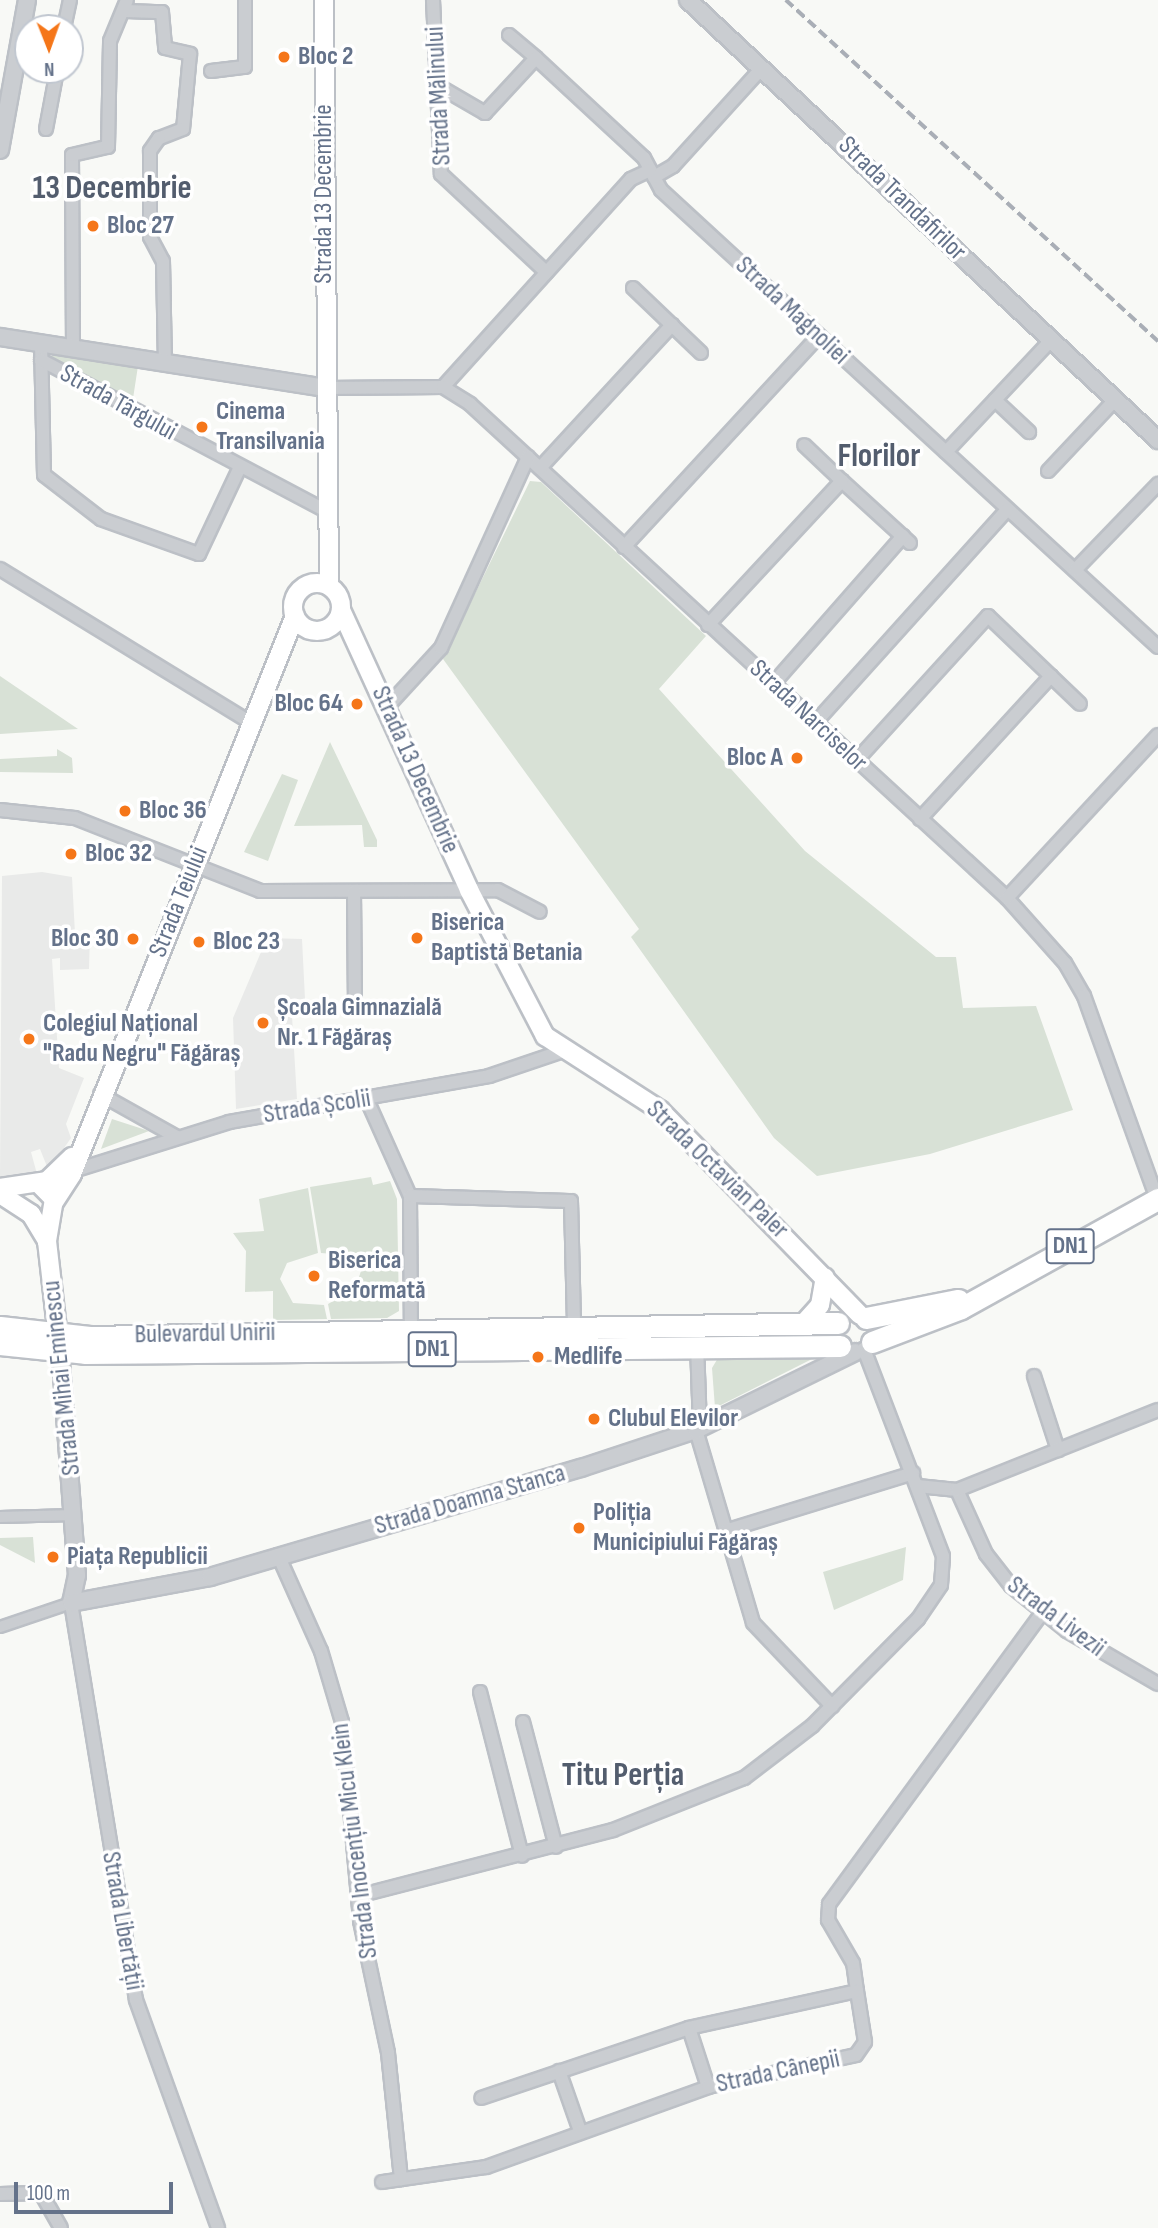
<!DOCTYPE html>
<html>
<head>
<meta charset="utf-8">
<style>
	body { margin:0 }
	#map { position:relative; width:1158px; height:2228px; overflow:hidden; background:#f8f9f6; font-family:"Sofia Sans Condensed",sans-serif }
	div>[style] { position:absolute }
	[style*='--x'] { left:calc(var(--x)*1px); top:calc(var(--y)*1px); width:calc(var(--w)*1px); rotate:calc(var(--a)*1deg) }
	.built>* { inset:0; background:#e9eae9 }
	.green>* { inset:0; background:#d8e1d6 }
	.roads { filter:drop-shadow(2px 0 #bcc0c6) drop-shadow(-2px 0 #bcc0c6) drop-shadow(0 2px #bcc0c6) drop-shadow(0 -2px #bcc0c6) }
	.pedestrian>* { height:10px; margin:-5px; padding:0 5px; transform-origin:5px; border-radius:5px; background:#cacdd1 }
	.minor>* { height:12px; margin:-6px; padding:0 6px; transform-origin:6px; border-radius:6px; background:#cacdd1 }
	.tertiary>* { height:16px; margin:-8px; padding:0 8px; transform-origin:8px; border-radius:8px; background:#cacdd1 }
	.secondary>* { height:18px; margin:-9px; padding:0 9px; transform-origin:9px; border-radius:9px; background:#fff }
	.secondary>.ring { margin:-9px; padding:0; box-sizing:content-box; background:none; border:18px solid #fff; border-radius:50% }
	.primary>* { height:21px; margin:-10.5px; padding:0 10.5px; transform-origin:10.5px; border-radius:10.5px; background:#fff }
	.rail>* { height:3.5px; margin-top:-1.75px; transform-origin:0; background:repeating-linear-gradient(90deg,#a9aeb6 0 10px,transparent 0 15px) }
	.dots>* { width:19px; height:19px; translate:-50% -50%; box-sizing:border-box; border:4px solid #fff; border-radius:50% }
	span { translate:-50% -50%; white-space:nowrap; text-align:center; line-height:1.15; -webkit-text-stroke:7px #fff; paint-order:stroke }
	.shield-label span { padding:2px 5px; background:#fff; border:2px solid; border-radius:5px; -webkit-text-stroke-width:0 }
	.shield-label { font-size:24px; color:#64728a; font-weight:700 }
	.poi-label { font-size:26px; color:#64728a; font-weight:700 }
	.left { translate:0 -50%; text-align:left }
	.right { translate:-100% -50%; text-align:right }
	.street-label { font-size:26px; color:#64728a }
	.district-label { font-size:33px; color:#535d6e; font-weight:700 }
	.north { position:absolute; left:14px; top:14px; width:70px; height:70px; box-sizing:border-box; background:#fff; border:2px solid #c1c7d0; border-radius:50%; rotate:179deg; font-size:19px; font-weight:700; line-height:28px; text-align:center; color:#64728a }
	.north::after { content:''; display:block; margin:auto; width:24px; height:32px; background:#f57619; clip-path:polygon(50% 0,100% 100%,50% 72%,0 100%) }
	.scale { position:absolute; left:14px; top:2182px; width:159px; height:32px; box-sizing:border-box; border:4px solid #64728a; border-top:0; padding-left:9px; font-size:21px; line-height:24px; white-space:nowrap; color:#64728a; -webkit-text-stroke:5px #fff; paint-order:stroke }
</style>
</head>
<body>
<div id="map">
	<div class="built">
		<div style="clip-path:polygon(42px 872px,72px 877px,75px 934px,90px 934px,89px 969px,60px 970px,60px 958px,52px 959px,59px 1068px,84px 1078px,66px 1124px,71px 1138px,55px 1161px,48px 1169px,40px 1149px,31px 1152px,37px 1174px,7px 1179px,0 1177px,2px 876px)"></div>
		<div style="clip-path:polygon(267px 938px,302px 939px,305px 999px,291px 999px,297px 1099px,236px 1109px,233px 1018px)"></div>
	</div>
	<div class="green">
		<div style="clip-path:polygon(53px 353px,138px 366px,132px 405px,51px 359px)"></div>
		<div style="clip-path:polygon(530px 481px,541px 482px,706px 636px,659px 689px,805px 851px,936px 957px,956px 957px,963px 1008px,1036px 1006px,1073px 1110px,930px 1154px,817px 1176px,774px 1138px,631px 937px,639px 929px,443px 659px)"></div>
		<div style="clip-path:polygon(0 676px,78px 729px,0 734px)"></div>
		<div style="clip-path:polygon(330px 742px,377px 840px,377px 847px,364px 847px,362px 825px,294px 826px)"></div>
		<div style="clip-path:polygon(57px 749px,72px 758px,73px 773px,0 772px,0 759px,57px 756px)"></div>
		<div style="clip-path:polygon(282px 774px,298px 780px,268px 861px,244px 852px)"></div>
		<div style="clip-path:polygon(112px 1119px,149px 1131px,101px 1149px)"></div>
		<div style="clip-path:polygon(371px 1177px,373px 1185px,390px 1181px,397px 1199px,399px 1311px,387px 1318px,331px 1319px,328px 1304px,355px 1289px,361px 1271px,346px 1255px,321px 1253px,310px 1187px)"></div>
		<div style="clip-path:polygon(308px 1188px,318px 1253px,287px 1263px,280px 1279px,293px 1303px,324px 1305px,327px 1319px,273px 1320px,273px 1291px,245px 1292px,246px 1251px,233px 1233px,264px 1231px,259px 1199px)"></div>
		<div style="clip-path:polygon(718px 1358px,814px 1358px,715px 1408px,712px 1368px)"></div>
		<div style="clip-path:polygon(33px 1537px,35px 1563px,0 1545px,0 1538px)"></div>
		<div style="clip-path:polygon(906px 1547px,903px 1580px,834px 1610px,823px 1572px)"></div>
	</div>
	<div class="roads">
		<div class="pedestrian">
			<div style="--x:0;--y:1517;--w:74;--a:-1.5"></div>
			<div style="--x:0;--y:1627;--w:75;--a:-18.7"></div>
		</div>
		<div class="minor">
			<div style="--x:433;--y:0;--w:174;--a:87.4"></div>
			<div style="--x:441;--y:174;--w:144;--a:43"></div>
			<div style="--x:126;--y:11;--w:36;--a:2"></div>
			<div style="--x:162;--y:12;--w:36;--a:85"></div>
			<div style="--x:165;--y:48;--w:26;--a:13"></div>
			<div style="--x:190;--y:54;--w:75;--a:95.3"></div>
			<div style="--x:183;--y:129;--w:26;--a:159"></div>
			<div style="--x:159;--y:138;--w:16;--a:125"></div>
			<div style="--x:150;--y:151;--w:86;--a:90"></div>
			<div style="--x:150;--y:237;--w:27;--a:62"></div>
			<div style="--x:163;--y:261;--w:101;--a:88.9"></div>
			<div style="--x:64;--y:28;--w:29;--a:-78"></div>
			<div style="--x:509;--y:35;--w:35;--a:40"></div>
			<div style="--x:211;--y:71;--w:34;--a:-7"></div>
			<div style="--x:245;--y:67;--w:67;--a:-90"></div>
			<div style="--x:435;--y:84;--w:58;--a:30.1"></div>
			<div style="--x:485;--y:113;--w:75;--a:-47.2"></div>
			<div style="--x:536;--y:58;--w:147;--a:42.8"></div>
			<div style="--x:644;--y:158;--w:36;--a:62"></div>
			<div style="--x:661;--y:190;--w:675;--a:42.6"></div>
			<div style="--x:46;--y:129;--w:60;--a:-79.4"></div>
			<div style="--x:654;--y:177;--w:22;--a:-30"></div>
			<div style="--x:673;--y:166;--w:132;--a:-47.8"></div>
			<div style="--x:633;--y:288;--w:94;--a:43.7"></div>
			<div style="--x:41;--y:343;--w:132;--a:88.7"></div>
			<div style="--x:44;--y:475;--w:72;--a:37.7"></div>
			<div style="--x:101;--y:519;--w:104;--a:19.7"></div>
			<div style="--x:199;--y:554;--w:94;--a:-64.8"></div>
			<div style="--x:73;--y:347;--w:192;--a:-90.3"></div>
			<div style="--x:72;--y:155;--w:37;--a:-13"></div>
			<div style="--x:108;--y:147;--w:106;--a:-88.9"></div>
			<div style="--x:110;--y:41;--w:44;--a:-67.5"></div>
			<div style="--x:41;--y:360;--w:320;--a:27.9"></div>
			<div style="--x:443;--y:387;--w:280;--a:-47.9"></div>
			<div style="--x:631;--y:179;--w:21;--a:-25"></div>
			<div style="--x:324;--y:388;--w:119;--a:-0.5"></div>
			<div style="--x:443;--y:387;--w:32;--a:32"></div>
			<div style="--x:470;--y:404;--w:730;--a:42.61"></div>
			<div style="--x:1007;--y:898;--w:87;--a:48.3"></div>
			<div style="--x:1065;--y:963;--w:38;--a:60"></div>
			<div style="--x:1084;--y:996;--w:216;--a:70.2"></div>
			<div style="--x:995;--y:400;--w:47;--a:43.3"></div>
			<div style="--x:946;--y:452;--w:155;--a:-46.8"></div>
			<div style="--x:540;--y:468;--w:195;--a:-47.3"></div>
			<div style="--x:1048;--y:471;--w:98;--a:-46.7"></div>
			<div style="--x:842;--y:481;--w:92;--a:42.4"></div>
			<div style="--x:624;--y:547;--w:287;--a:-47.3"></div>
			<div style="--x:0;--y:569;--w:294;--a:31.5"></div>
			<div style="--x:1075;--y:570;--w:120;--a:-46"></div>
			<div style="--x:708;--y:625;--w:197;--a:-47.1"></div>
			<div style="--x:842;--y:481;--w:52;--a:-136.5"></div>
			<div style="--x:773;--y:684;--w:197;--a:-48.7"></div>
			<div style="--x:386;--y:708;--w:81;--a:-47.5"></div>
			<div style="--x:441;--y:648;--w:210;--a:-65.5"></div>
			<div style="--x:815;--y:723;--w:287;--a:-48"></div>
			<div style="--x:856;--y:761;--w:196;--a:-47.7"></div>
			<div style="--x:988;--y:616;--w:127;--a:43.7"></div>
			<div style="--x:0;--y:810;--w:75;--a:6.1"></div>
			<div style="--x:75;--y:818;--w:199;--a:21.5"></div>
			<div style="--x:260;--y:891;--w:238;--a:-0.2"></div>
			<div style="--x:498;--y:890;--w:47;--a:27.6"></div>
			<div style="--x:920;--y:819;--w:194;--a:-47.5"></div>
			<div style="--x:354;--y:892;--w:109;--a:89.5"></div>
			<div style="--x:1007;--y:898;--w:222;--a:-47.2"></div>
			<div style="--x:100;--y:1094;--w:88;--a:29.2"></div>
			<div style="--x:367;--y:1100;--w:105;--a:65.9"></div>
			<div style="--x:410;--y:1196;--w:139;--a:89.6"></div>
			<div style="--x:73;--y:1171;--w:164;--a:-17.4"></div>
			<div style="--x:229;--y:1122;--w:264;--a:-10"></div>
			<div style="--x:489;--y:1076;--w:78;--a:-18.7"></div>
			<div style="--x:410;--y:1196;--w:161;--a:1.8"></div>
			<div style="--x:571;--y:1201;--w:127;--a:88.6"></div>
			<div style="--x:697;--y:1345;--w:83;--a:87.9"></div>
			<div style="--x:1034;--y:1376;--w:78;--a:72"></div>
			<div style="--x:696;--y:1430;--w:201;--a:73.5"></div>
			<div style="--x:753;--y:1623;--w:115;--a:46.4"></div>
			<div style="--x:918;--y:1486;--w:39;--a:6"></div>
			<div style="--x:957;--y:1490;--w:70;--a:65.6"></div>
			<div style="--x:986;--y:1554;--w:41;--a:52"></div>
			<div style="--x:1011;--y:1586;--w:72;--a:38.8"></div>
			<div style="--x:1067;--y:1631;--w:105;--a:30.2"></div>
			<div style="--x:957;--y:1490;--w:216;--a:-21.7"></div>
			<div style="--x:725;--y:1531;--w:197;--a:-17.1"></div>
			<div style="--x:278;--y:1555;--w:105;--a:65.9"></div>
			<div style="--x:321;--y:1651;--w:74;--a:73.5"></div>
			<div style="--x:342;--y:1722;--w:200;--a:84.8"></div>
			<div style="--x:360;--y:1921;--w:135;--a:78"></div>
			<div style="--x:388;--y:2053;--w:127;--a:84.1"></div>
			<div style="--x:71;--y:1603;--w:402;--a:80.7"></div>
			<div style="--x:136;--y:2000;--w:242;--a:70.2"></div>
			<div style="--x:480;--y:1692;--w:169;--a:75.6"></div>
			<div style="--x:523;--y:1722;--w:129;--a:75.2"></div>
			<div style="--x:358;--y:1896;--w:263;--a:-14.5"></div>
			<div style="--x:613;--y:1830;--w:141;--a:-21.7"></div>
			<div style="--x:744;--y:1778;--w:86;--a:-37.4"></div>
			<div style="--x:812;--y:1726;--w:151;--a:-45.3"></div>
			<div style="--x:918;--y:1619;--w:41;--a:-55.9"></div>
			<div style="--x:941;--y:1585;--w:29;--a:-86"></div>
			<div style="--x:943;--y:1556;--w:222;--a:-110.9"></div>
			<div style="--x:857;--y:1991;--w:28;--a:-98"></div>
			<div style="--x:853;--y:1963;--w:50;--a:-120.2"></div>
			<div style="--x:828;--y:1920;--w:16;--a:-86"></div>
			<div style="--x:829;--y:1904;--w:361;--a:-53.8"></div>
			<div style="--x:689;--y:2028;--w:62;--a:72.1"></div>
			<div style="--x:559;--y:2071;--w:64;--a:70.7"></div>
			<div style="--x:382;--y:2182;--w:105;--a:-8.2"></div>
			<div style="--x:486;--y:2167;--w:236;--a:-19.8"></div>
			<div style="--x:708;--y:2087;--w:151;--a:-12.2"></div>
			<div style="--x:856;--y:2055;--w:16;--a:-55"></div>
			<div style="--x:865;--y:2042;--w:52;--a:-98.9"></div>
			<div style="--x:857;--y:1991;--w:172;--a:167.6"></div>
			<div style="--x:689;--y:2028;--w:219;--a:161.4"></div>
			<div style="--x:0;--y:2194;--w:41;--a:-1.4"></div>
			<div style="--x:41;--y:2193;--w:40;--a:60.3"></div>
		</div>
		<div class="tertiary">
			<div style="--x:688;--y:0;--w:644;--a:43.11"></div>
			<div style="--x:0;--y:150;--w:152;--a:-79.8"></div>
			<div style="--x:0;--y:337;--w:328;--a:8.9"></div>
			<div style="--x:60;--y:1349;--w:227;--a:85.7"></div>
			<div style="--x:77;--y:1575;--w:29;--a:102"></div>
			<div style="--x:71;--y:1603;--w:141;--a:-10.6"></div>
			<div style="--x:210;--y:1577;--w:387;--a:-16.4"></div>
			<div style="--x:581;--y:1468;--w:121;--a:-18.3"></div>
			<div style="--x:696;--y:1430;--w:177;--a:-26.1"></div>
		</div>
		<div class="secondary">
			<div style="--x:324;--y:0;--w:586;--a:89.51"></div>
			<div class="ring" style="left:293px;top:583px;width:30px;height:30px"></div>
			<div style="--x:341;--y:610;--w:308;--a:65.4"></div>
			<div style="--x:469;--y:890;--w:165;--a:62.5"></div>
			<div style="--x:545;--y:1036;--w:137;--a:32.8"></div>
			<div style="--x:660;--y:1110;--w:286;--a:45.7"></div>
			<div style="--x:39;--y:1184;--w:21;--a:45"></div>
			<div style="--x:54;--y:1199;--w:43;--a:99.5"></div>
			<div style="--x:47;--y:1241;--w:106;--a:83.5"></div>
			<div style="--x:0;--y:1188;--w:48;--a:-8.5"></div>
			<div style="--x:47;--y:1181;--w:35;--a:-44"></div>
			<div style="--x:0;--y:1194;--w:37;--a:33"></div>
			<div style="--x:31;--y:1214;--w:31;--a:59"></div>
			<div style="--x:54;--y:1202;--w:33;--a:-57"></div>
			<div style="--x:72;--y:1174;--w:601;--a:-68.22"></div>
			<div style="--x:803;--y:1324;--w:25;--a:-48"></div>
			<div style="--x:820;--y:1305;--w:28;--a:-80"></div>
		</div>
		<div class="primary">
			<div style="--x:866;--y:1318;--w:94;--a:-11.1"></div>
			<div style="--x:0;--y:1327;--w:90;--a:6.4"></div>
			<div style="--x:89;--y:1337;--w:749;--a:-1.07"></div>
			<div style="--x:872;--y:1342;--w:95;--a:-20.9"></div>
			<div style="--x:961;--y:1308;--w:225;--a:-29"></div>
			<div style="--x:0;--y:1344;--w:85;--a:6"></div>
			<div style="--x:85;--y:1353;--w:755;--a:-0.53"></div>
		</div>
	</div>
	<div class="rail">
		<div style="--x:786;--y:0;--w:505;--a:42.51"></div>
	</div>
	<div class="dots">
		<div style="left:284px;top:57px;background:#f57619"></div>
		<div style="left:93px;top:226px;background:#f57619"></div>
		<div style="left:202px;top:427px;background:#f57619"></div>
		<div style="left:357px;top:704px;background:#f57619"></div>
		<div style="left:797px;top:758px;background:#f57619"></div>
		<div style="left:125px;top:811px;background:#f57619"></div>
		<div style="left:71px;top:854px;background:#f57619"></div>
		<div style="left:417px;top:938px;background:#f57619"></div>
		<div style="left:133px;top:939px;background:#f57619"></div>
		<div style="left:199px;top:942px;background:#f57619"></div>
		<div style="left:263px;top:1023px;background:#f57619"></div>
		<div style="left:29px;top:1039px;background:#f57619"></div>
		<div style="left:314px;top:1276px;background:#f57619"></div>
		<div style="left:538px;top:1357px;background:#f57619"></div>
		<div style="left:594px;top:1419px;background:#f57619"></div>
		<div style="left:579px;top:1528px;background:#f57619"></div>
		<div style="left:53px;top:1557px;background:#f57619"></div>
	</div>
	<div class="shield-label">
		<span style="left:1070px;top:1246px">DN1</span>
		<span style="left:432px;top:1349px">DN1</span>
	</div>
	<div class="poi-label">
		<span class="left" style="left:298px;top:57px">Bloc 2</span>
		<span class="left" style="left:107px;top:226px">Bloc 27</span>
		<span class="left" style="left:216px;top:427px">Cinema<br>Transilvania</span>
		<span class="right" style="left:343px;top:704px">Bloc 64</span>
		<span class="right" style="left:783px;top:758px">Bloc A</span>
		<span class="left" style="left:139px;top:811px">Bloc 36</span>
		<span class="left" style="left:85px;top:854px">Bloc 32</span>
		<span class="left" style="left:431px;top:938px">Biserica<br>Baptistă Betania</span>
		<span class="right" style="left:119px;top:939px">Bloc 30</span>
		<span class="left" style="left:213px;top:942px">Bloc 23</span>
		<span class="left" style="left:277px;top:1023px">Școala Gimnazială<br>Nr. 1 Făgăraș</span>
		<span class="left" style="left:43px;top:1039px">Colegiul Național<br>"Radu Negru" Făgăraș</span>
		<span class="left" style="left:328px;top:1276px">Biserica<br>Reformată</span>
		<span class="left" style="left:554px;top:1357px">Medlife</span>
		<span class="left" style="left:608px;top:1419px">Clubul Elevilor</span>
		<span class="left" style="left:593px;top:1528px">Poliția<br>Municipiului Făgăraș</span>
		<span class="left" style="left:67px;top:1557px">Piața Republicii</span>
	</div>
	<div class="street-label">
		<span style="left:439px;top:96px;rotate:-93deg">Strada Mălinului</span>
		<span style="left:324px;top:194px;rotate:-90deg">Strada 13 Decembrie</span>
		<span style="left:902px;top:199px;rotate:44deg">Strada Trandafirilor</span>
		<span style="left:792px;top:311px;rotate:43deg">Strada Magnoliei</span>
		<span style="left:118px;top:403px;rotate:29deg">Strada Târgului</span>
		<span style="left:808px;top:716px;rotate:43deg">Strada Narciselor</span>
		<span style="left:415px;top:770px;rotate:66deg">Strada 13 Decembrie</span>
		<span style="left:179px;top:902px;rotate:-68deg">Strada Teiului</span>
		<span style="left:317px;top:1107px;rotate:-9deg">Strada Școlii</span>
		<span style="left:717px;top:1170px;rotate:44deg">Strada Octavian Paler</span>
		<span style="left:205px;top:1334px;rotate:-1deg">Bulevardul Unirii</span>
		<span style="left:62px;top:1378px;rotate:-96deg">Strada Mihai Eminescu</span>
		<span style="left:470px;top:1500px;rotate:-16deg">Strada Doamna Stanca</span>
		<span style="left:1056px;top:1617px;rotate:37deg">Strada Livezii</span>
		<span style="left:355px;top:1841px;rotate:-97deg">Strada Inocențiu Micu Klein</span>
		<span style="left:122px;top:1921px;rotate:80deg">Strada Libertății</span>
		<span style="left:778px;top:2072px;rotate:-12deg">Strada Cânepii</span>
	</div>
	<div class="district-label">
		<span style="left:112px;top:189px">13 Decembrie</span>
		<span style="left:879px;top:457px">Florilor</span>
		<span style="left:623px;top:1776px">Titu Perția</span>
	</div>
	<div class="north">N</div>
	<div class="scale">100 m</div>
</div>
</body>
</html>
